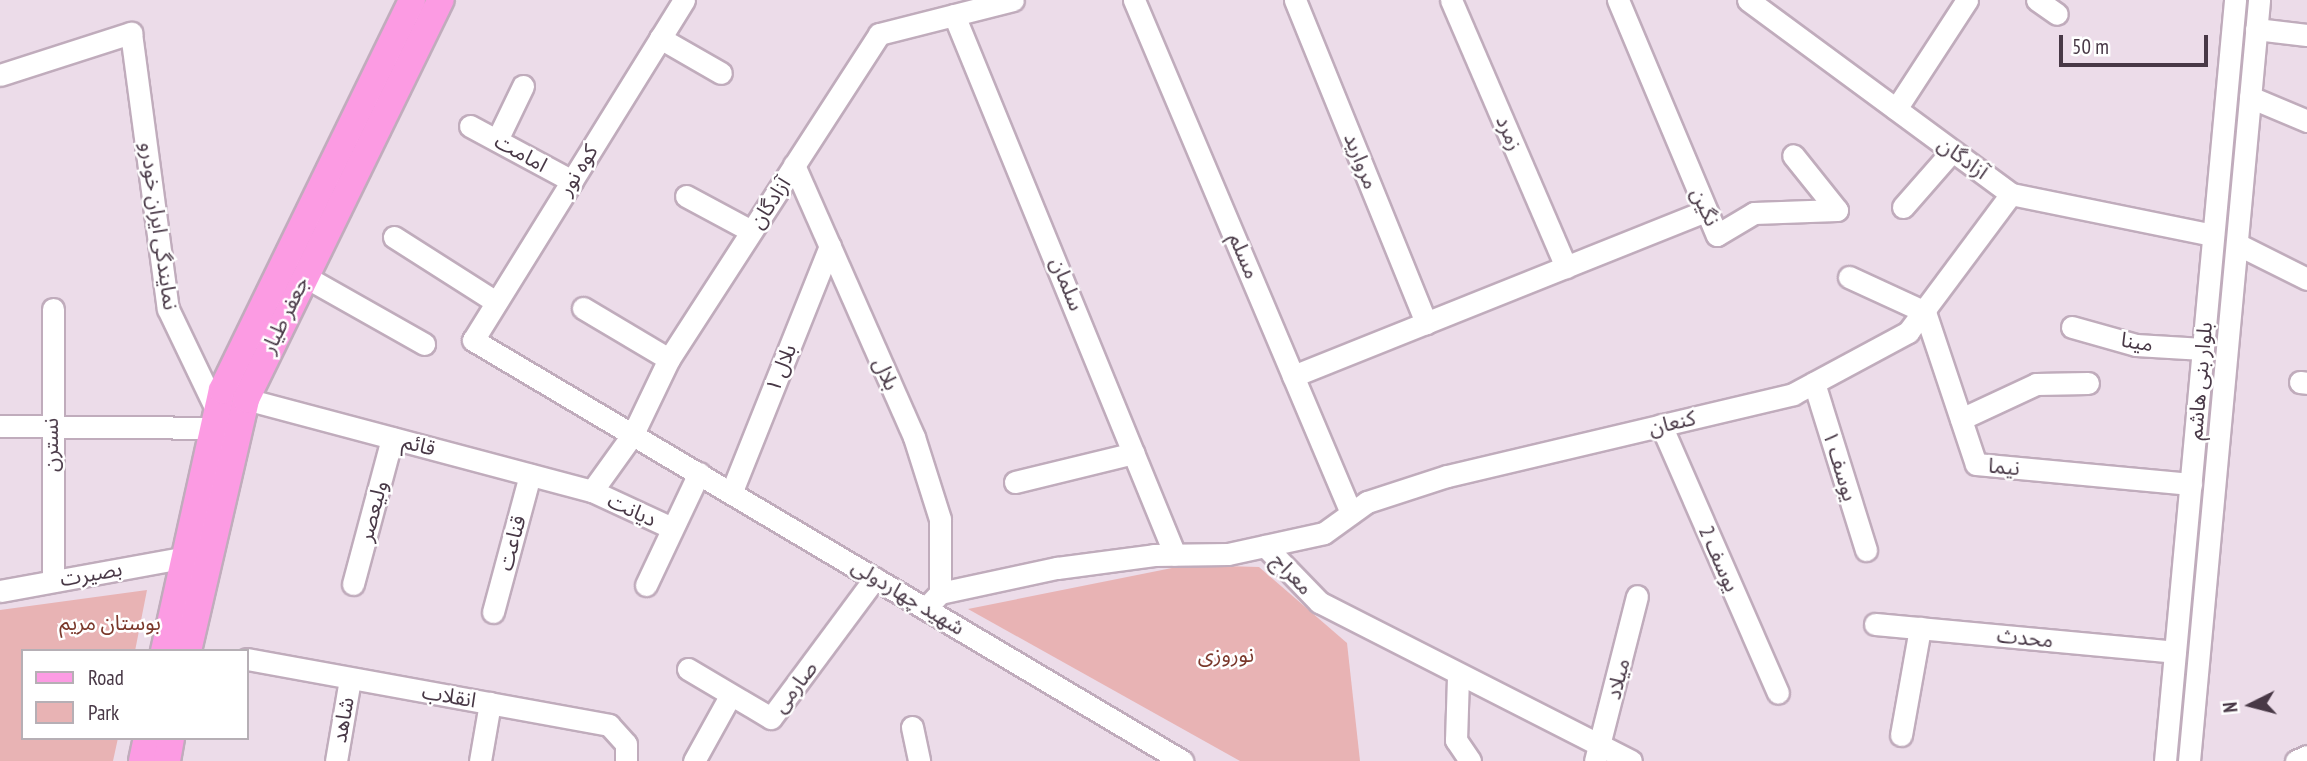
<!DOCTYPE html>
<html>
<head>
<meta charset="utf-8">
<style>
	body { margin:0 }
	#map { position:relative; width:2307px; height:761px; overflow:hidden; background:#f4eaf2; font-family:"PT Sans Narrow","Noto Sans Arabic",sans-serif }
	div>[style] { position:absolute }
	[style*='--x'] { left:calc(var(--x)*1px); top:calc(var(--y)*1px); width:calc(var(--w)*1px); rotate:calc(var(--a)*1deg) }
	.residential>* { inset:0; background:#ecdce9 }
	.green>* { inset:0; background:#e8b3b4 }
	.roads { filter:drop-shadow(2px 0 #c0acbc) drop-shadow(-2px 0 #c0acbc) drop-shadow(0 2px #c0acbc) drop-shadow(0 -2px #c0acbc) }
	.minor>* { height:21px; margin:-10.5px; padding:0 10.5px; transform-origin:10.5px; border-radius:10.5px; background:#fff }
	.major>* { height:26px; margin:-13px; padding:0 13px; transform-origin:13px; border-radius:13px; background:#fc9be3 }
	span { translate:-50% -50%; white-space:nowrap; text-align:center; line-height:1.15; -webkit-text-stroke:5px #fff; paint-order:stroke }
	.street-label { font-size:21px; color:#483846 }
	.park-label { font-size:21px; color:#7a382b }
	.legend { position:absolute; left:21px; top:649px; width:228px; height:91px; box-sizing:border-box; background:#fff; border:2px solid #b6afb5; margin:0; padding:9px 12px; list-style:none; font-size:21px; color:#483846 }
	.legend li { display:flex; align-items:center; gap:14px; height:35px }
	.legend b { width:35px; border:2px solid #b6afb5 }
	.north { position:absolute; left:2216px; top:670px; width:70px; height:70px; -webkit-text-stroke:5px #fff; paint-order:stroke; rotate:264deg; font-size:19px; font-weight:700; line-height:28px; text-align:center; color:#483846 }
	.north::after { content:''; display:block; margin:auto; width:24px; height:32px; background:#483846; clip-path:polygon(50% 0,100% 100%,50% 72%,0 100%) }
	.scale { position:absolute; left:2059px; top:35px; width:149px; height:32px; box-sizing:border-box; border:4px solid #483846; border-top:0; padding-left:9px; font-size:21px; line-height:24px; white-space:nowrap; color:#483846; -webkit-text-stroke:5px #fff; paint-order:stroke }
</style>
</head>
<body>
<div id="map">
	<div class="residential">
		<div style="clip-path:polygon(evenodd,0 0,2307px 0,2307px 761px,0 761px,0 0,23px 651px,247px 651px,247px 738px,23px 738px,23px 651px)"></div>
	</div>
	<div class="green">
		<div style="clip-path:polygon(1187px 565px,1259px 567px,1347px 643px,1360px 761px,1240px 761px,968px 609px)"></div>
		<div style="clip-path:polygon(147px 590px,135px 651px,23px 651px,23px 738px,118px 738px,113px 761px,0 761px,0 610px)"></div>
	</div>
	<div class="roads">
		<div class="minor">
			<div style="--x:684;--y:0;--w:400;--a:121.8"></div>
			<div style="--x:473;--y:340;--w:825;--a:30.7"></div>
			<div style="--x:1134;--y:0;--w:557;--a:67.07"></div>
			<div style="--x:1295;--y:0;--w:349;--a:67.9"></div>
			<div style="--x:1451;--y:0;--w:291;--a:66.7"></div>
			<div style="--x:1618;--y:0;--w:255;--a:67.2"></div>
			<div style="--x:1717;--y:235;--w:43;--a:-30.7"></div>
			<div style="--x:1754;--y:213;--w:83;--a:-2.1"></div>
			<div style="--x:1837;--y:210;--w:70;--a:-128.7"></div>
			<div style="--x:1748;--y:0;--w:327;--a:36.4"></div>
			<div style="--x:2011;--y:194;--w:206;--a:11.5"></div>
			<div style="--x:2037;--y:0;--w:24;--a:35"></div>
			<div style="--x:954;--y:15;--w:583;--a:67.74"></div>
			<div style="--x:2256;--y:29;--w:51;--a:6.7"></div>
			<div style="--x:660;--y:38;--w:70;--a:29.8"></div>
			<div style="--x:0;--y:75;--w:138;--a:-17.8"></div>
			<div style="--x:131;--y:33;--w:278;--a:82.4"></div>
			<div style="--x:168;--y:309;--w:111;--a:64.4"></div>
			<div style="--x:2250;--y:97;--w:62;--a:22.8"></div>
			<div style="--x:1896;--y:109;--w:130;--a:-56.9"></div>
			<div style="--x:470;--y:126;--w:116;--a:28.3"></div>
			<div style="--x:497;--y:140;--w:60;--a:-64.3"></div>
			<div style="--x:794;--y:165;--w:297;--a:66.2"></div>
			<div style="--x:914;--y:437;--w:86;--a:72.4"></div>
			<div style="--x:940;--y:519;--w:74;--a:90"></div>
			<div style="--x:686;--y:196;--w:74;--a:28.3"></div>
			<div style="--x:1903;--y:207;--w:74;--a:-48.8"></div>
			<div style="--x:394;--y:237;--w:121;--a:32.5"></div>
			<div style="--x:2237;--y:244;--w:78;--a:26.6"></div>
			<div style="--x:304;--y:276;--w:138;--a:29.5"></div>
			<div style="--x:1849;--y:277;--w:84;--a:24.7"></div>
			<div style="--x:1925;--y:312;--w:160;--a:71.5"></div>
			<div style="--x:1976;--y:464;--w:216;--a:5.3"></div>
			<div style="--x:583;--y:308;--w:100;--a:30.7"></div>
			<div style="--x:2072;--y:327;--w:66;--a:15.7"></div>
			<div style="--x:2136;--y:345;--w:67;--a:3.4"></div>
			<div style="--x:1293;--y:376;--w:445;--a:-21.8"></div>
			<div style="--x:2300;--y:382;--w:7;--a:8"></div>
			<div style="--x:1814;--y:383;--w:175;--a:72.7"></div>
			<div style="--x:246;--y:399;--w:358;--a:14.9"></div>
			<div style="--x:592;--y:491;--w:88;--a:24.8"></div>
			<div style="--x:1961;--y:419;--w:83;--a:-25"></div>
			<div style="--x:2036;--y:384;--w:52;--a:-1.1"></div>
			<div style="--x:1661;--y:425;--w:292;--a:66.4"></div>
			<div style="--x:0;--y:426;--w:210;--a:0.5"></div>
			<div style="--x:1015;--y:482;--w:122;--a:-13.7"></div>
			<div style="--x:592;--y:491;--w:70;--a:-54.3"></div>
			<div style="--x:633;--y:434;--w:83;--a:-64.4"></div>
			<div style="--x:669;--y:359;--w:387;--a:-57.1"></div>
			<div style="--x:879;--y:34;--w:138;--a:-14.2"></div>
			<div style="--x:732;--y:491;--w:264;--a:-68.2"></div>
			<div style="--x:1265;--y:546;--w:78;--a:46"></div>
			<div style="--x:1319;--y:602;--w:350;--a:27"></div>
			<div style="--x:53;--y:581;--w:272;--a:-90"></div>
			<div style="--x:353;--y:584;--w:151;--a:-75"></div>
			<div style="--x:646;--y:585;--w:124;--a:-64.7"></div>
			<div style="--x:0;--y:591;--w:185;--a:-10.3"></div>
			<div style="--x:926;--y:608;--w:21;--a:-47"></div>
			<div style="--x:940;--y:593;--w:120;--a:-12.1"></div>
			<div style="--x:1057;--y:568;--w:98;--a:-7.6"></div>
			<div style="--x:1154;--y:555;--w:74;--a:-0.8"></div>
			<div style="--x:1228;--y:554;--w:98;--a:-12.3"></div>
			<div style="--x:1324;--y:533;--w:53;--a:-35.8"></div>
			<div style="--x:1367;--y:502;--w:84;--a:-18"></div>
			<div style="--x:1447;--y:476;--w:356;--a:-13.3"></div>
			<div style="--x:1793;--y:394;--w:131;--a:-28.3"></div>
			<div style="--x:1908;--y:332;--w:172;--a:-53.3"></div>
			<div style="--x:493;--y:612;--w:142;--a:-74.9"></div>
			<div style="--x:1875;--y:624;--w:301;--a:5.3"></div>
			<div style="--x:247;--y:659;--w:368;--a:10.3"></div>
			<div style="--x:609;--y:725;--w:25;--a:48"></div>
			<div style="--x:626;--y:744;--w:17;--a:90"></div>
			<div style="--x:688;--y:669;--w:96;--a:30.6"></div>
			<div style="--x:771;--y:718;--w:174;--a:-53.4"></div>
			<div style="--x:1458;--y:677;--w:63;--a:91.8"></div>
			<div style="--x:1456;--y:740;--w:25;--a:56"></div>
			<div style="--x:912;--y:727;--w:35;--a:78"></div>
			<div style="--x:1901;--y:735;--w:109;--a:-79.9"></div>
			<div style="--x:336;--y:761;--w:83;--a:-80.3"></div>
			<div style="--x:480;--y:761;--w:59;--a:-80.2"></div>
			<div style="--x:694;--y:761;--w:74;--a:-61"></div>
			<div style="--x:1595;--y:761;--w:170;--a:-75.7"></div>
			<div style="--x:2165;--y:761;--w:764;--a:-84.74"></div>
			<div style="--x:2189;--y:761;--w:764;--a:-84.74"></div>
			<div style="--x:2296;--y:761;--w:12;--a:-24"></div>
		</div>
		<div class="major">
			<div style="--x:164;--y:651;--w:267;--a:-77.5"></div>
			<div style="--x:222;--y:390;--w:434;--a:-64"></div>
			<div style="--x:188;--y:651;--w:259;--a:-77"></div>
			<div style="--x:246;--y:399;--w:444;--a:-64"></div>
			<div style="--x:142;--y:761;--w:24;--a:-78"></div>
			<div style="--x:167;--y:761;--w:23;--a:-80"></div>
		</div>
	</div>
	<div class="street-label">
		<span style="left:1509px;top:133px;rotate:67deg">زمرد</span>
		<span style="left:521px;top:153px;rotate:29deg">امامت</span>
		<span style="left:1963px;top:158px;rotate:36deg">آزادگان</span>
		<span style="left:1361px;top:161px;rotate:68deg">مروارید</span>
		<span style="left:578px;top:170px;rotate:-58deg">کوه نور</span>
		<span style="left:770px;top:203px;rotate:-57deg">آزادگان</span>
		<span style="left:1705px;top:207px;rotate:65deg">نگین</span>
		<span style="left:159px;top:226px;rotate:82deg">نمایندگی ایران خودرو</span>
		<span style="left:1244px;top:256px;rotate:67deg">مسلم</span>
		<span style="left:1067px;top:284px;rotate:68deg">سلمان</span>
		<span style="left:285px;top:315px;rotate:-64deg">جعفر طیار</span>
		<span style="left:2137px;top:342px;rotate:9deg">مینا</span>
		<span style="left:781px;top:368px;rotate:-68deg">بلال ۱</span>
		<span style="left:886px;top:374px;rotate:66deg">بلال</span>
		<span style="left:2200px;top:381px;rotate:-85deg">بلوار بنی هاشم</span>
		<span style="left:1672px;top:423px;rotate:-13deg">کنعان</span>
		<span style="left:51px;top:445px;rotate:-90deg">نسترن</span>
		<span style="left:419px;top:445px;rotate:15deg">قائم</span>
		<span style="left:1840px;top:466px;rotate:73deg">یوسف ۱</span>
		<span style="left:2004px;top:467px;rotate:5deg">نیما</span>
		<span style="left:632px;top:510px;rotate:25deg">دیانت</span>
		<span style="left:373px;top:511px;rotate:-75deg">ولیعصر</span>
		<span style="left:512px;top:543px;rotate:-75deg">قناعت</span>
		<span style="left:1719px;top:559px;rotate:66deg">یوسف 2</span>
		<span style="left:91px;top:574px;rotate:-10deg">بصیرت</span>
		<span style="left:1292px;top:574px;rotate:46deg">معراج</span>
		<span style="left:908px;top:597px;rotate:31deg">شهید چهاردولی</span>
		<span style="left:2025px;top:638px;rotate:5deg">محدث</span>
		<span style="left:1618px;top:679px;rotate:-76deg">میلاد</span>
		<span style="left:795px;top:687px;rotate:-52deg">صارمی</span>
		<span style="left:449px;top:696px;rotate:10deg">انقلاب</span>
		<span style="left:343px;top:720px;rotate:-80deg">شاهد</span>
	</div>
	<div class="park-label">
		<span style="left:110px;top:623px">بوستان مریم</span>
		<span style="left:1226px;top:655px">نوروزی</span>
	</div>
	<ul class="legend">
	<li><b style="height:9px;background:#fc9be3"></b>Road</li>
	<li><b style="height:19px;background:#e8b3b4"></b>Park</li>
	</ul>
	<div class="north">N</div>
	<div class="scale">50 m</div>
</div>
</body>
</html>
